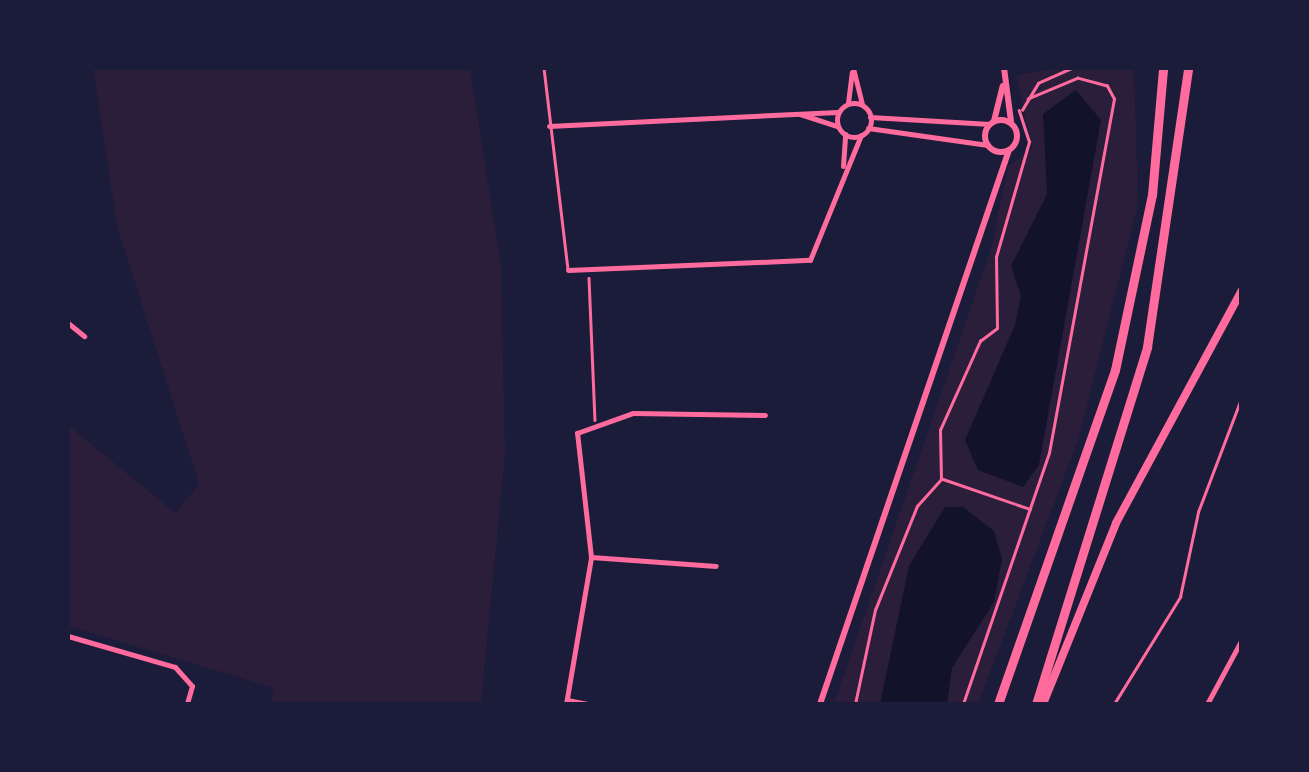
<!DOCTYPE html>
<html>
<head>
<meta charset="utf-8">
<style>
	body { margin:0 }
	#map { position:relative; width:1309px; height:772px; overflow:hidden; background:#1b1b3a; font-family:"Work Sans",sans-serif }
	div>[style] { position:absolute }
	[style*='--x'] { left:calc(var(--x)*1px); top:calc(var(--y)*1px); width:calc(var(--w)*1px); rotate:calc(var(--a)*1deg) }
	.green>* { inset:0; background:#2a1e3b }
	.water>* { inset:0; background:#12122b }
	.path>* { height:2.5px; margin:-1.25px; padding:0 1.25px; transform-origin:1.25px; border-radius:1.25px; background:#ff6b9d }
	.service>* { height:2.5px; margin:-1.25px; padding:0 1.25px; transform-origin:1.25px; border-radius:1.25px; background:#ff6b9d }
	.minor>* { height:5px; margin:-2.5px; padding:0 2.5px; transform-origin:2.5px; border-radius:2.5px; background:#ff6b9d }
	.minor>.ring { margin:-2.5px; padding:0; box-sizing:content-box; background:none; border:5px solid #ff6b9d; border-radius:50% }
	.tertiary>* { height:6px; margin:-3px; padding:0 3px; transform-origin:3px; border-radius:3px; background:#ff6b9d }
	.tertiary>.ring { margin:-3px; padding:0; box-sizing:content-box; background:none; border:6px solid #ff6b9d; border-radius:50% }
	.secondary>* { height:8px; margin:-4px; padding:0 4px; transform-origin:4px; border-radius:4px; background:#ff6b9d }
	.trunk>* { height:9px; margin:-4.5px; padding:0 4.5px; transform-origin:4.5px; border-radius:4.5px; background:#ff6b9d }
	span { translate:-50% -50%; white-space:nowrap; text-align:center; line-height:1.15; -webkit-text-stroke:8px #1b1b3a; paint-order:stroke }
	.frame { position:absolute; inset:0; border:70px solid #1b1b3a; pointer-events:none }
</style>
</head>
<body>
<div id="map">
	<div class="green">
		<div style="clip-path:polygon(93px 68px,470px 68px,501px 265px,505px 454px,481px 704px,270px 704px,274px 688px,68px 626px,68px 425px,175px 513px,199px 484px,117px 226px)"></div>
		<div style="clip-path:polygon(1054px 68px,1134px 68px,1138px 205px,1078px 440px,978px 704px,834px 704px,991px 249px,1008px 167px,1032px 148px,1016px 76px)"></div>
	</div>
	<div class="water">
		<div style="clip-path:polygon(1076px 90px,1101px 120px,1039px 465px,1023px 487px,978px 470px,965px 440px,1015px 325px,1021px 296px,1011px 266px,1047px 194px,1043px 114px)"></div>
		<div style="clip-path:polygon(945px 507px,963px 507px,994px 531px,1002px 559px,994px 602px,952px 668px,947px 704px,880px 704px,909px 566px)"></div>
	</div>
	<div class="path">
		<div style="--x:1022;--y:110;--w:31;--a:-59"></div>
		<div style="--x:1038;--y:83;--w:36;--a:-24"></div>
		<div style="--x:589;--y:278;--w:142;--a:87.6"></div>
		<div style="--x:943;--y:479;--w:92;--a:19"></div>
		<div style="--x:855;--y:704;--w:96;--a:-78"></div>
		<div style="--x:875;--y:610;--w:112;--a:-68"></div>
		<div style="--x:917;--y:506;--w:36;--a:-48"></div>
		<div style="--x:941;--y:479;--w:49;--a:-91.2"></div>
		<div style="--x:940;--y:430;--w:98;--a:-65.8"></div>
		<div style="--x:980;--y:341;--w:21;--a:-37"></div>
		<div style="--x:997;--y:328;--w:71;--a:-90.8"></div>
		<div style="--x:996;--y:257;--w:120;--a:-74"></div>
		<div style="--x:1029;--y:142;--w:33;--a:-108"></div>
		<div style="--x:963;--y:704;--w:265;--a:-71.1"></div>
		<div style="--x:1049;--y:453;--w:360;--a:-79.6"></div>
		<div style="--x:1114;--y:99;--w:15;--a:-118"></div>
		<div style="--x:1107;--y:86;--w:30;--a:-165"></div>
		<div style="--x:1078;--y:78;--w:54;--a:157.2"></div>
		<div style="--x:1114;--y:704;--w:126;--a:-58.3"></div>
		<div style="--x:1180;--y:597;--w:87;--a:-78"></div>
		<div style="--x:1198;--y:512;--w:124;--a:-69.2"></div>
	</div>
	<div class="service">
		<div style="--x:544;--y:68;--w:202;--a:83.2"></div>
	</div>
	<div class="minor">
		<div style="--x:853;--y:68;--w:36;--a:76"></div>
		<div class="ring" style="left:837px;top:103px;width:29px;height:29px"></div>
		<div style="--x:848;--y:103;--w:31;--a:-83"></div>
		<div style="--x:800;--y:114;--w:39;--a:18"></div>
		<div style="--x:870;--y:117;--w:120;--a:3.3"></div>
		<div style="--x:549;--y:126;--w:289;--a:-2.8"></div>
		<div style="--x:868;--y:128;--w:121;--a:8.1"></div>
		<div style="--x:843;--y:166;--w:32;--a:-86"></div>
		<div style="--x:568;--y:270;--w:242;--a:-2.4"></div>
		<div style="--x:810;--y:260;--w:135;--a:-67.8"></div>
		<div style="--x:68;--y:323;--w:21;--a:39"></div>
		<div style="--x:591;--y:557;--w:125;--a:4.1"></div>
		<div style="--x:68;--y:636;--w:111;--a:16.2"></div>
		<div style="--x:175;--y:667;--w:25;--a:48"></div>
		<div style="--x:192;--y:686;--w:19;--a:106"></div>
		<div style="--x:567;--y:700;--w:21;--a:11"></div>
		<div style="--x:566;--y:704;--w:149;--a:-80.3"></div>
		<div style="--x:591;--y:557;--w:125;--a:-96.4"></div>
		<div style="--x:577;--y:433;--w:59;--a:-19.7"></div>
		<div style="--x:633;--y:413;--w:132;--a:0.9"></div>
		<div style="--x:1207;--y:704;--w:74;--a:-61.7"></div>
	</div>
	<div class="tertiary">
		<div style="--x:1004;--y:68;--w:53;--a:82.5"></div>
		<div class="ring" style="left:985px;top:120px;width:26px;height:26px"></div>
		<div style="--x:994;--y:121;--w:36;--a:-76"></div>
		<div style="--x:820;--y:704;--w:585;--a:-71.16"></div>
	</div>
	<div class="secondary">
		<div style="--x:1043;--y:704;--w:195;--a:-68"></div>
		<div style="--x:1116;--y:523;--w:265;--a:-61.6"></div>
	</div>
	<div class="trunk">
		<div style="--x:998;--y:704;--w:354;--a:-70.7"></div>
		<div style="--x:1115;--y:370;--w:179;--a:-78.1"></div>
		<div style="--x:1152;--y:195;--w:127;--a:-85"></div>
		<div style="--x:1036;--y:704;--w:374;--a:-72.7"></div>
		<div style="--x:1147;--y:347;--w:282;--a:-81.6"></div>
	</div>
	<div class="frame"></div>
</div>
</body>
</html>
